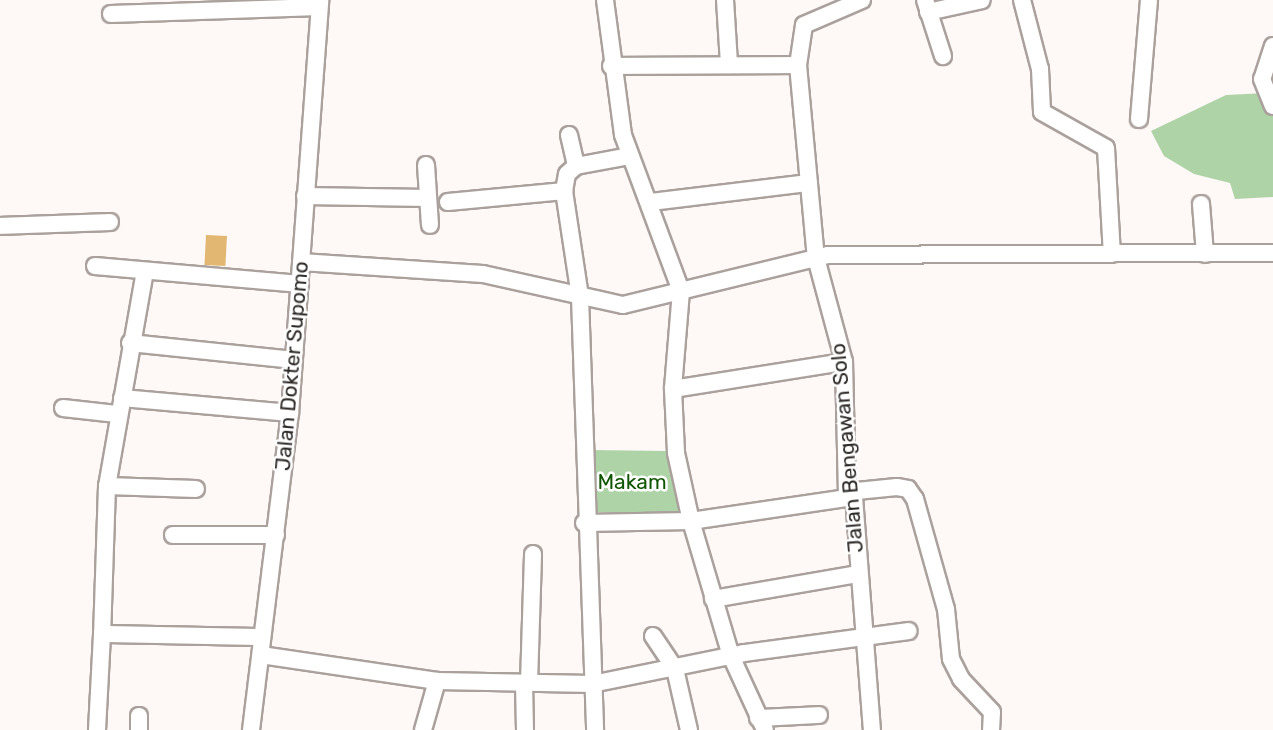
<!DOCTYPE html>
<html>
<head>
<meta charset="utf-8">
<style>
	body { margin:0 }
	#map { position:relative; width:1273px; height:730px; overflow:hidden; background:#fef8f6; font-family:Rubik,sans-serif }
	div>[style] { position:absolute }
	[style*='--x'] { left:calc(var(--x)*1px); top:calc(var(--y)*1px); width:calc(var(--w)*1px); rotate:calc(var(--a)*1deg) }
	.green>* { inset:0; background:#aed3a7 }
	.stream>* { height:3.5px; margin:-1.75px; padding:0 1.75px; transform-origin:1.75px; border-radius:1.75px; background:#5fcccd }
	.building>* { inset:0; background:#e2b772; transform-origin:0 0 }
	.roads { filter:drop-shadow(2px 0 #aaa19d) drop-shadow(-2px 0 #aaa19d) drop-shadow(0 2px #aaa19d) drop-shadow(0 -2px #aaa19d) }
	.minor>* { height:16px; margin:-8px; padding:0 8px; transform-origin:8px; border-radius:8px; background:#fff }
	span { translate:-50% -50%; white-space:nowrap; text-align:center; line-height:1.15; -webkit-text-stroke:5px #fff; paint-order:stroke }
	.street-label { font-size:21px; color:#2b2826 }
	.park-label { font-size:21px; color:#105600 }
</style>
</head>
<body>
<div id="map">
	<div class="green">
		<div style="clip-path:polygon(1266px 93px,1273px 107px,1273px 197px,1235px 199px,1230px 183px,1194px 174px,1164px 156px,1151px 131px,1226px 95px)"></div>
		<div style="clip-path:polygon(589px 450px,669px 451px,681px 512px,588px 512px)"></div>
	</div>
	<div class="stream">
		<div style="--x:658;--y:204;--w:30;--a:70"></div>
	</div>
	<div class="building">
		<div style="left:206px;top:235px;width:21px;height:30px;rotate:3deg"></div>
	</div>
	<div class="roads">
		<div class="minor">
			<div style="--x:605;--y:0;--w:136;--a:82.4"></div>
			<div style="--x:623;--y:135;--w:166;--a:69.6"></div>
			<div style="--x:681;--y:291;--w:98;--a:94.7"></div>
			<div style="--x:673;--y:389;--w:64;--a:87.3"></div>
			<div style="--x:676;--y:453;--w:70;--a:77.6"></div>
			<div style="--x:691;--y:521;--w:141;--a:73.5"></div>
			<div style="--x:731;--y:656;--w:81;--a:65.3"></div>
			<div style="--x:725;--y:0;--w:64;--a:86.4"></div>
			<div style="--x:862;--y:0;--w:63;--a:156.7"></div>
			<div style="--x:804;--y:25;--w:40;--a:98.5"></div>
			<div style="--x:798;--y:65;--w:194;--a:84.7"></div>
			<div style="--x:816;--y:258;--w:108;--a:74.9"></div>
			<div style="--x:844;--y:362;--w:130;--a:88.7"></div>
			<div style="--x:847;--y:492;--w:9;--a:36"></div>
			<div style="--x:854;--y:497;--w:234;--a:85.6"></div>
			<div style="--x:925;--y:0;--w:59;--a:72.2"></div>
			<div style="--x:1022;--y:0;--w:71;--a:75.4"></div>
			<div style="--x:1040;--y:69;--w:43;--a:87.3"></div>
			<div style="--x:1042;--y:112;--w:73;--a:29.4"></div>
			<div style="--x:1106;--y:148;--w:106;--a:86.8"></div>
			<div style="--x:928;--y:12;--w:55;--a:-12.5"></div>
			<div style="--x:111;--y:14;--w:208;--a:-1.9"></div>
			<div style="--x:1273;--y:46;--w:35;--a:108"></div>
			<div style="--x:1262;--y:79;--w:29;--a:68"></div>
			<div style="--x:611;--y:66;--w:187;--a:-0.3"></div>
			<div style="--x:1139;--y:119;--w:119;--a:-85.2"></div>
			<div style="--x:569;--y:135;--w:32;--a:77"></div>
			<div style="--x:426;--y:165;--w:60;--a:86.2"></div>
			<div style="--x:564;--y:191;--w:17;--a:-80"></div>
			<div style="--x:567;--y:174;--w:12;--a:-42"></div>
			<div style="--x:576;--y:166;--w:55;--a:-10.5"></div>
			<div style="--x:305;--y:196;--w:123;--a:0.9"></div>
			<div style="--x:448;--y:202;--w:117;--a:-5.4"></div>
			<div style="--x:564;--y:191;--w:107;--a:81.4"></div>
			<div style="--x:580;--y:297;--w:433;--a:88"></div>
			<div style="--x:651;--y:202;--w:159;--a:-6.9"></div>
			<div style="--x:1201;--y:204;--w:50;--a:85.4"></div>
			<div style="--x:0;--y:226;--w:110;--a:-2.1"></div>
			<div style="--x:301;--y:262;--w:182;--a:3.8"></div>
			<div style="--x:483;--y:274;--w:143;--a:12.5"></div>
			<div style="--x:623;--y:305;--w:211;--a:-13.7"></div>
			<div style="--x:828;--y:255;--w:445;--a:-0.3"></div>
			<div style="--x:95;--y:266;--w:206;--a:5"></div>
			<div style="--x:145;--y:271;--w:218;--a:100"></div>
			<div style="--x:107;--y:486;--w:148;--a:91.9"></div>
			<div style="--x:102;--y:634;--w:160;--a:1.1"></div>
			<div style="--x:130;--y:343;--w:165;--a:5.9"></div>
			<div style="--x:673;--y:389;--w:173;--a:-9"></div>
			<div style="--x:122;--y:398;--w:169;--a:5.1"></div>
			<div style="--x:63;--y:408;--w:54;--a:6.3"></div>
			<div style="--x:107;--y:486;--w:89;--a:1.9"></div>
			<div style="--x:847;--y:492;--w:50;--a:-5.7"></div>
			<div style="--x:897;--y:487;--w:11;--a:10"></div>
			<div style="--x:908;--y:489;--w:12;--a:55"></div>
			<div style="--x:915;--y:499;--w:114;--a:74.3"></div>
			<div style="--x:946;--y:609;--w:50;--a:84.3"></div>
			<div style="--x:951;--y:659;--w:22;--a:63"></div>
			<div style="--x:961;--y:679;--w:45;--a:46.8"></div>
			<div style="--x:992;--y:712;--w:18;--a:93"></div>
			<div style="--x:584;--y:523;--w:107;--a:-1.1"></div>
			<div style="--x:691;--y:521;--w:165;--a:-8.4"></div>
			<div style="--x:173;--y:535;--w:103;--a:0"></div>
			<div style="--x:713;--y:599;--w:147;--a:-9.8"></div>
			<div style="--x:653;--y:636;--w:40;--a:56"></div>
			<div style="--x:675;--y:669;--w:63;--a:77.1"></div>
			<div style="--x:261;--y:655;--w:178;--a:8.4"></div>
			<div style="--x:437;--y:681;--w:155;--a:1.1"></div>
			<div style="--x:592;--y:684;--w:155;--a:-11.5"></div>
			<div style="--x:744;--y:653;--w:166;--a:-7.6"></div>
			<div style="--x:524;--y:683;--w:47;--a:88.8"></div>
			<div style="--x:529;--y:683;--w:129;--a:-88.2"></div>
			<div style="--x:139;--y:716;--w:14;--a:90"></div>
			<div style="--x:758;--y:718;--w:61;--a:-2.8"></div>
			<div style="--x:97;--y:730;--w:96;--a:-87"></div>
			<div style="--x:251;--y:730;--w:319;--a:-83"></div>
			<div style="--x:290;--y:413;--w:414;--a:-85.8"></div>
			<div style="--x:423;--y:730;--w:51;--a:-74.1"></div>
		</div>
	</div>
	<div class="street-label">
		<span style="left:292px;top:366px;rotate:-85deg">Jalan Dokter Supomo</span>
		<span style="left:847px;top:448px;rotate:-95deg">Jalan Bengawan Solo</span>
	</div>
	<div class="park-label">
		<span style="left:632px;top:482px">Makam</span>
	</div>
</div>
</body>
</html>
